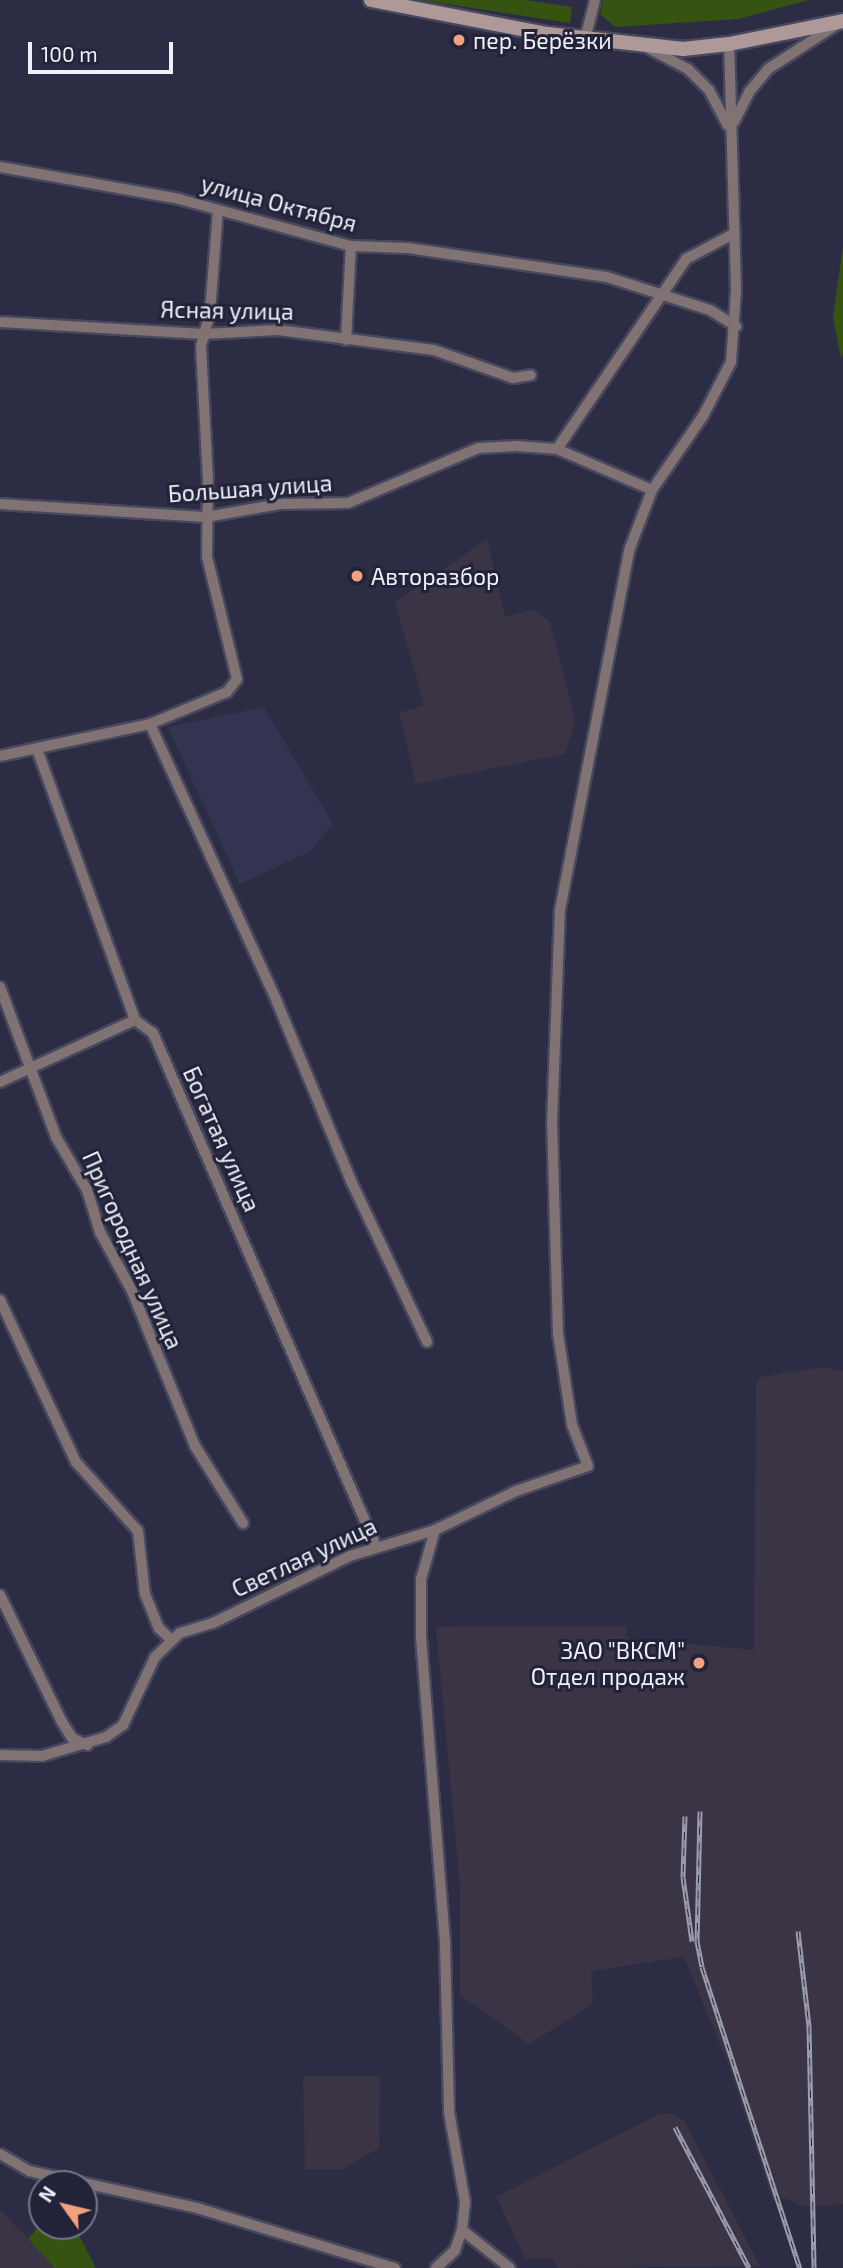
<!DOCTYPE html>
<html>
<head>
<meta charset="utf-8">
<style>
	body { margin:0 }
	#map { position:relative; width:843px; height:2268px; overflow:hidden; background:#2c2d44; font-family:"Exo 2",sans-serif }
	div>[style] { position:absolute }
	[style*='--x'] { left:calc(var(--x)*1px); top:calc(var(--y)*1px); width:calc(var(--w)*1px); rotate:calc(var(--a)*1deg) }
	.industrial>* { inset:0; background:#3a3445 }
	.built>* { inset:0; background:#333451 }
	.green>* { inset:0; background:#355311 }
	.roads { filter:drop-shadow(2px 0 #47485e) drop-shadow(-2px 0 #47485e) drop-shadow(0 2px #47485e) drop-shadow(0 -2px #47485e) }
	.street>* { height:10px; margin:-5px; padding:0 5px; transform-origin:5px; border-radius:5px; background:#817273 }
	.secondary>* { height:14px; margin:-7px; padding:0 7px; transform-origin:7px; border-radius:7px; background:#af9898 }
	.rail>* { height:5px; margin-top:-2.5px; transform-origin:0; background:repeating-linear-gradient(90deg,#222339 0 8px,#9b9cac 0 16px); box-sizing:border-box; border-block:2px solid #9b9cac }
	.dots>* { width:19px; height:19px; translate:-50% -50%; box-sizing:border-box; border:4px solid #222339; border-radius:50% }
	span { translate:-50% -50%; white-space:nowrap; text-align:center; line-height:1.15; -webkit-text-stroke:6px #222339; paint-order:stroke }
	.poi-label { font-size:23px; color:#eff0fc }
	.left { translate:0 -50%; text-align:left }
	.right { translate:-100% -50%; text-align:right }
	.street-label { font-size:23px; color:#eff0fc }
	.north { position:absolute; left:28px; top:2170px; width:70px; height:70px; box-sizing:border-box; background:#222339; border:2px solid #747587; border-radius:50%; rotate:304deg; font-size:19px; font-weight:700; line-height:28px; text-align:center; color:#eff0fc }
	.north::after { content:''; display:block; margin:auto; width:24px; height:32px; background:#f2a07e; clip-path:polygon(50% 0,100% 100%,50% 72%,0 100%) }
	.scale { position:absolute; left:28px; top:42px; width:145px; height:32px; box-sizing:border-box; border:4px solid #eff0fc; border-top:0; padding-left:9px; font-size:21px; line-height:24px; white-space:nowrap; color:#eff0fc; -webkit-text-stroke:5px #222339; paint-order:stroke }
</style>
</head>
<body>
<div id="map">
	<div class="industrial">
		<div style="clip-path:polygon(487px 539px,505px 617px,533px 609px,550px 622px,575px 721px,565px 754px,416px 784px,399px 713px,424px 705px,395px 602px)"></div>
		<div style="clip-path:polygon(823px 1367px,843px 1371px,843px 2204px,804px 2207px,785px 2198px,773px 2201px,729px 2066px,684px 1957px,591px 1971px,593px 2004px,529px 2044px,460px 1995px,460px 1886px,436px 1627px,626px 1626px,627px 1638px,754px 1650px,756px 1385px,761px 1377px)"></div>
		<div style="clip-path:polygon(303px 2076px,380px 2076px,379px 2148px,343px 2169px,305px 2169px)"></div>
		<div style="clip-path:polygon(661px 2113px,674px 2114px,685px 2122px,760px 2266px,558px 2268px,552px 2258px,526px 2259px,496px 2197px)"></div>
		<div style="clip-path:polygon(0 2209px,28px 2239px,55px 2268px,0 2268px)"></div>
	</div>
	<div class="built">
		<div style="clip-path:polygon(264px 707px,333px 824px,311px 851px,240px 884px,168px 727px)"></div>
	</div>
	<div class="green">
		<div style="clip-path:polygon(421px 0,526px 0,572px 7px,570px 23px)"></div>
		<div style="clip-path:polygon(603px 0,809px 0,738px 19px,615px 27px,600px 14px)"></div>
		<div style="clip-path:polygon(843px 245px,843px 351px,841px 359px,833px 317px)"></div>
		<div style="clip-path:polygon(42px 2223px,74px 2226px,96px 2268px,55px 2268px,28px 2239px)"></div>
	</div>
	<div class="roads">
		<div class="street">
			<div style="--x:585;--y:39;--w:40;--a:-75.6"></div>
			<div style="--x:650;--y:49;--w:43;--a:27.8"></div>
			<div style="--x:688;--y:69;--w:30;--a:45"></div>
			<div style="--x:709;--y:90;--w:40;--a:62"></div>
			<div style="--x:734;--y:122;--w:34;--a:-63"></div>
			<div style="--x:749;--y:92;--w:30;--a:-50"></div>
			<div style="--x:768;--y:69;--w:81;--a:-32.9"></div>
			<div style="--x:0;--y:167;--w:182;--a:10.1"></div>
			<div style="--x:179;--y:199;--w:178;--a:15.3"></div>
			<div style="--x:351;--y:246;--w:57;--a:2"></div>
			<div style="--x:408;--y:248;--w:201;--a:8.3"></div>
			<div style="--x:607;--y:277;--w:108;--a:17.8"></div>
			<div style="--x:710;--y:310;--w:31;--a:32"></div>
			<div style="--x:0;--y:322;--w:204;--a:3.4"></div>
			<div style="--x:204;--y:334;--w:74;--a:-3.1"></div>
			<div style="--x:278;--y:330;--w:157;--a:7.3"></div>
			<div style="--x:434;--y:350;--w:84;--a:19.5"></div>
			<div style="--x:513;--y:378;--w:18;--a:-9"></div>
			<div style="--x:346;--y:340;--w:94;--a:-87"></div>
			<div style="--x:557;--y:449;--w:230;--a:-55.8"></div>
			<div style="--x:686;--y:259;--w:55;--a:-28"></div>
			<div style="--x:0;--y:504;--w:206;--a:3.6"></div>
			<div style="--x:206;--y:517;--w:75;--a:-10"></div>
			<div style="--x:280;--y:504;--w:68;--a:-0.8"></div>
			<div style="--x:348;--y:503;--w:142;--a:-22.8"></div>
			<div style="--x:479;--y:448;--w:38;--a:-3"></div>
			<div style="--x:517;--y:446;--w:40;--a:4.3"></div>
			<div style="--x:557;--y:449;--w:103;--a:23.3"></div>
			<div style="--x:150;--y:724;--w:306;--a:65.4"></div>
			<div style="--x:277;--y:1002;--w:194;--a:67.5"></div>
			<div style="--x:351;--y:1181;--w:178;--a:64.7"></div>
			<div style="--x:37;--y:749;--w:288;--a:70.1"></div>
			<div style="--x:135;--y:1020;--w:22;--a:36"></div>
			<div style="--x:153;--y:1033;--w:559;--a:66.51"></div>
			<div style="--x:0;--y:756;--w:153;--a:-12"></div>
			<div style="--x:150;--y:724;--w:83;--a:-22.6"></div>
			<div style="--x:227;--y:692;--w:16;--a:-52"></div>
			<div style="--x:237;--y:679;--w:126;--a:-103.8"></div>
			<div style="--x:207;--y:557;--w:77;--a:-89.3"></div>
			<div style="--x:208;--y:480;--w:134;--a:-93"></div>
			<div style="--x:201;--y:346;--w:34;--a:-75"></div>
			<div style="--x:210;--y:313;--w:103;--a:-85.6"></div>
			<div style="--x:0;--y:987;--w:160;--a:69.5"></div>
			<div style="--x:56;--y:1137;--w:61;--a:59.7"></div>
			<div style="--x:87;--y:1190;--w:44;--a:72.8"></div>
			<div style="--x:100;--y:1232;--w:67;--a:61.5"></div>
			<div style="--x:132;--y:1291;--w:167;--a:67.9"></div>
			<div style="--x:195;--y:1446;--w:91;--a:58.1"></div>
			<div style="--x:0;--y:1082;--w:149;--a:-24.7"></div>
			<div style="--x:0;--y:1300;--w:179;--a:64.9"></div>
			<div style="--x:76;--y:1462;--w:93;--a:48.1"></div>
			<div style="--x:138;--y:1531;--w:63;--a:83.7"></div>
			<div style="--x:145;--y:1594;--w:37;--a:68"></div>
			<div style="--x:159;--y:1628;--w:16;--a:45"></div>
			<div style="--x:435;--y:1530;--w:51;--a:105.9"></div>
			<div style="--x:421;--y:1579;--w:58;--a:90"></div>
			<div style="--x:421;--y:1637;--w:308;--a:85.5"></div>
			<div style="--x:445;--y:1944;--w:168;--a:88.6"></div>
			<div style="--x:449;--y:2112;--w:91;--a:79.9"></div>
			<div style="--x:465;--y:2202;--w:28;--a:96"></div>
			<div style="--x:462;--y:2230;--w:61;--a:38.4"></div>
			<div style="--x:0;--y:1595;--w:141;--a:64"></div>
			<div style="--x:62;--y:1722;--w:19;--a:58"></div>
			<div style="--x:72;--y:1738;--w:17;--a:25"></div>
			<div style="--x:0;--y:1755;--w:42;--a:1.4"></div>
			<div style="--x:42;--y:1756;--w:67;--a:-16.5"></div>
			<div style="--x:106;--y:1737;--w:21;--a:-35"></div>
			<div style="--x:123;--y:1725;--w:75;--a:-64.8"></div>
			<div style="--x:155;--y:1657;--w:35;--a:-44"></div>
			<div style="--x:180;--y:1633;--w:34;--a:-17"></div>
			<div style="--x:213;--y:1623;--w:153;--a:-26.1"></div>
			<div style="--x:350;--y:1556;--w:89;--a:-17"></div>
			<div style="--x:435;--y:1530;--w:90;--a:-25.7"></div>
			<div style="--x:516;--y:1491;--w:76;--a:-19.1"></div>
			<div style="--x:588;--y:1466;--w:44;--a:-111.3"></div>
			<div style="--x:572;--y:1425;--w:92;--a:-98.7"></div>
			<div style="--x:558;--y:1334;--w:209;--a:-91.6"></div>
			<div style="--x:552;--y:1125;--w:215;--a:-87.9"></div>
			<div style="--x:560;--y:910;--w:369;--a:-79.1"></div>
			<div style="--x:630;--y:548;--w:62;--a:-69.2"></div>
			<div style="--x:652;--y:490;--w:90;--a:-55.4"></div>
			<div style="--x:703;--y:416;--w:61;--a:-62.6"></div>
			<div style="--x:731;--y:362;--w:72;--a:-86"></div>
			<div style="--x:736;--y:290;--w:246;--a:-91.6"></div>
			<div style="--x:0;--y:2154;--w:34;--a:30"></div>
			<div style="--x:29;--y:2171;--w:172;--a:12.4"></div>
			<div style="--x:197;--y:2208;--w:207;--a:16.9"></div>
			<div style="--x:436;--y:2268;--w:26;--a:-43"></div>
			<div style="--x:455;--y:2250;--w:21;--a:-71"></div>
		</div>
		<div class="secondary">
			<div style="--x:371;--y:0;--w:180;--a:10.9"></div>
			<div style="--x:548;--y:34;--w:136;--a:6.3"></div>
			<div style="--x:683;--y:49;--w:46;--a:-6.2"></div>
			<div style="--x:729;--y:44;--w:116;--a:-11.4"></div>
		</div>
	</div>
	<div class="rail">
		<div style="--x:700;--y:1811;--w:130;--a:91.3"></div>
		<div style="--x:697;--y:1941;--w:26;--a:79"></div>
		<div style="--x:702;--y:1967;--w:317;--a:72"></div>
		<div style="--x:685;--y:1816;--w:61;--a:91.9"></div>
		<div style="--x:683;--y:1877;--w:65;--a:82"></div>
		<div style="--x:798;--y:1931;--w:96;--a:83.4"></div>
		<div style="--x:809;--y:2026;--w:242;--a:88.8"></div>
		<div style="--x:675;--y:2127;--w:159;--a:62.3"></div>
	</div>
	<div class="dots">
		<div style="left:459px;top:40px;background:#f2a07e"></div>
		<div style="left:357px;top:576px;background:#f2a07e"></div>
		<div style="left:699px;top:1663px;background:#f2a07e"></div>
	</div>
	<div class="poi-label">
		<span class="left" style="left:473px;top:40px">пер. Берёзки</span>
		<span class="left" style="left:371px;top:576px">Авторазбор</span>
		<span class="right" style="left:685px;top:1663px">ЗАО "ВКСМ"<br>Отдел продаж</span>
	</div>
	<div class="street-label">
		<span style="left:279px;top:203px;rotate:15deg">улица Октября</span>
		<span style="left:227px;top:310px;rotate:1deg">Ясная улица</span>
		<span style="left:250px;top:488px;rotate:-4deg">Большая улица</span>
		<span style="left:222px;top:1139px;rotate:66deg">Богатая улица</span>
		<span style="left:133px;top:1250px;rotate:66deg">Пригородная улица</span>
		<span style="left:304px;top:1557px;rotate:-25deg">Светлая улица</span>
	</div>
	<div class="north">N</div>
	<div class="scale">100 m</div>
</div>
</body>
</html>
